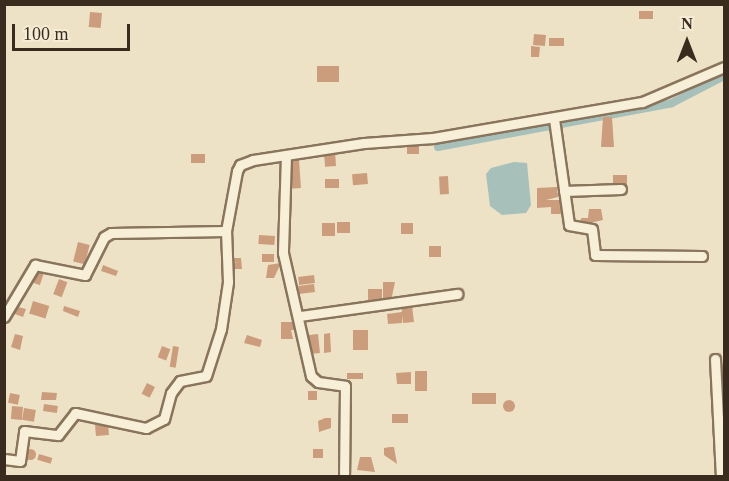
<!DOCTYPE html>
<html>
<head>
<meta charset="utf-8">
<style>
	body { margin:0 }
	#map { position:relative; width:729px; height:481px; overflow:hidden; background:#eee2c6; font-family:"Times New Roman",serif }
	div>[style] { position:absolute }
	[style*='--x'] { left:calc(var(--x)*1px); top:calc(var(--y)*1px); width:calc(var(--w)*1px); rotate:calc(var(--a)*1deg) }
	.water>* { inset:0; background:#a7c1ba }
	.canal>* { height:8px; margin:-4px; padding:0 4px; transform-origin:4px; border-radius:4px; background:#a7c1ba }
	.building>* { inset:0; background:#cb9d7c; transform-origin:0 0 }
	.round { border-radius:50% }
	.roads { filter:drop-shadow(2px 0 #89745c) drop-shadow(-2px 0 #89745c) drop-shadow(0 2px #89745c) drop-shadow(0 -2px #89745c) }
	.minor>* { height:9px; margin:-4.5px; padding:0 4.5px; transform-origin:4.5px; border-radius:4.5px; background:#f8efd9 }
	span { translate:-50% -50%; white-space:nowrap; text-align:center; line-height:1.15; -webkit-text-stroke:4.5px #f5ecd5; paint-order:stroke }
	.frame { position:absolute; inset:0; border:6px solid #392c1f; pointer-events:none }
	.north { position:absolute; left:657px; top:12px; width:60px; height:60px; -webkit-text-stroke:4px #f5ecd5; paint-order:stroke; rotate:0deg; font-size:16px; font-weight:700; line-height:24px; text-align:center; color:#392c1f }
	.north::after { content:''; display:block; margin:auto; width:21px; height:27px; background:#392c1f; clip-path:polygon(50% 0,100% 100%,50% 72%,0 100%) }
	.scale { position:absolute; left:12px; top:24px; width:118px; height:27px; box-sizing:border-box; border:3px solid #392c1f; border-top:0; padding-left:8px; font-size:18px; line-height:21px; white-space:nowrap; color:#392c1f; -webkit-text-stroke:4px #f5ecd5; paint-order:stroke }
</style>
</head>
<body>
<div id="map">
	<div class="water">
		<div style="clip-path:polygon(514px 162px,527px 163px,531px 205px,526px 213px,502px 215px,490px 206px,486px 174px,491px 168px)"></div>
	</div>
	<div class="canal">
		<div style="--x:438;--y:147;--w:238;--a:-10.6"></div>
		<div style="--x:672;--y:103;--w:59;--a:-27.4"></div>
	</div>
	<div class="building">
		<div style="left:639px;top:11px;width:14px;height:8px"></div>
		<div style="left:90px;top:12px;width:12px;height:15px;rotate:5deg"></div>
		<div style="left:534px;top:34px;width:12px;height:11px;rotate:5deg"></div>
		<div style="left:549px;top:38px;width:15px;height:8px"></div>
		<div style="clip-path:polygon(531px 46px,540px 47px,539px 57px,531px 57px)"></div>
		<div style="left:317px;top:66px;width:22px;height:16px"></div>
		<div style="clip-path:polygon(603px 117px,612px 117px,614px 147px,601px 147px)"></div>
		<div style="left:407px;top:144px;width:12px;height:10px"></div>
		<div style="left:335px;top:151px;width:15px;height:11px;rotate:86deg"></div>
		<div style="left:191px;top:154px;width:14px;height:9px"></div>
		<div style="left:299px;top:160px;width:28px;height:11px;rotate:86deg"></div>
		<div style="left:367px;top:173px;width:11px;height:15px;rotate:85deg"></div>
		<div style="left:613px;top:175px;width:14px;height:11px"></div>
		<div style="left:448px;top:176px;width:18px;height:9px;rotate:87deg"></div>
		<div style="left:339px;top:179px;width:9px;height:14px;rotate:90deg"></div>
		<div style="clip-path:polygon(557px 187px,558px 197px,546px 200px,561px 200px,561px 214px,551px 214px,551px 207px,537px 208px,537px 188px)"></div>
		<div style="clip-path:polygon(589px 209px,601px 209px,603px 220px,581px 225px,581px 218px,588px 218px)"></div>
		<div style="left:337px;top:222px;width:13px;height:11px"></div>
		<div style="left:322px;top:223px;width:13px;height:13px"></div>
		<div style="left:413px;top:223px;width:11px;height:12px;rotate:90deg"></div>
		<div style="left:259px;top:235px;width:16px;height:9px;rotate:4deg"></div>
		<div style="left:78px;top:242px;width:12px;height:20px;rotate:14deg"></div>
		<div style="left:429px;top:246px;width:12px;height:11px"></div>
		<div style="left:262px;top:254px;width:12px;height:8px"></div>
		<div style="clip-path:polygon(231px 258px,241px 258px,242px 269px,231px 269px,231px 263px,238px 263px,231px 262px)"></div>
		<div style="clip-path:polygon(281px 263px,274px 278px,266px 278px,268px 265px)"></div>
		<div style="clip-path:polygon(103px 265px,118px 271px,116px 276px,101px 271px)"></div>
		<div style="left:36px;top:268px;width:9px;height:15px;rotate:18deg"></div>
		<div style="left:314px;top:275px;width:8px;height:16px;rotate:83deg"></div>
		<div style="left:59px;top:279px;width:9px;height:16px;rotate:21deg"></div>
		<div style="clip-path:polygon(383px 282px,395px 282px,391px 301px,383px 301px)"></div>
		<div style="left:314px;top:284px;width:8px;height:16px;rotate:83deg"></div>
		<div style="left:382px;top:289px;width:14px;height:14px;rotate:90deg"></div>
		<div style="left:33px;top:301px;width:17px;height:13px;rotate:17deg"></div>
		<div style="clip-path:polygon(14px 306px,26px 309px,23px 317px,12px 313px)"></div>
		<div style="clip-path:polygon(64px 306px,80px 311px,78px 317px,63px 311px)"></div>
		<div style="clip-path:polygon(412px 306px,414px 322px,403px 323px,402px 315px,402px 323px,388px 324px,387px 314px,402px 312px,401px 307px)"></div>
		<div style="clip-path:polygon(281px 322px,297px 322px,297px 330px,291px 330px,293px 339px,281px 339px)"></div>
		<div style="left:353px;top:330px;width:15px;height:20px"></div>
		<div style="clip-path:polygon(330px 333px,331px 352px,324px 353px,324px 334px)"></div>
		<div style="clip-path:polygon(15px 334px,23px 336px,20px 350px,11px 347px)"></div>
		<div style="left:318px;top:334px;width:19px;height:11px;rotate:84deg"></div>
		<div style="clip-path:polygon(247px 335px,262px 340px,260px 347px,244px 343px)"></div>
		<div style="left:162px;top:346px;width:9px;height:12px;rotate:21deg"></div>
		<div style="left:173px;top:346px;width:6px;height:21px;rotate:9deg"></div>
		<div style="left:415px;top:371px;width:12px;height:20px"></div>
		<div style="clip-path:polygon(411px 372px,411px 384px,397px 384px,396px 373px)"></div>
		<div style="left:347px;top:373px;width:16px;height:6px"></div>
		<div style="left:147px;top:383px;width:9px;height:12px;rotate:27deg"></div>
		<div style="left:308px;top:391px;width:9px;height:9px"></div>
		<div style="clip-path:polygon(42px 392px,57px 393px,56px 400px,41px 400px)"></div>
		<div style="left:10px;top:393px;width:10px;height:10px;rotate:11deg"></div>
		<div style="left:472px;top:393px;width:24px;height:11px"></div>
		<div class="round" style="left:503px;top:400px;width:12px;height:12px"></div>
		<div style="left:44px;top:404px;width:14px;height:7px;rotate:8deg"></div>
		<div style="left:12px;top:406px;width:11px;height:13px;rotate:5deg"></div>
		<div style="left:24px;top:408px;width:12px;height:12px;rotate:9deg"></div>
		<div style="left:392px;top:414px;width:16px;height:9px"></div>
		<div style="clip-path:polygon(325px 418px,331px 418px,331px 428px,319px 432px,318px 421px)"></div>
		<div style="left:108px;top:424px;width:11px;height:13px;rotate:85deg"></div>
		<div style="clip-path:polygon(390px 447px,394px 447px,397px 464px,384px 455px,384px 448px)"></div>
		<div class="round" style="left:24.5px;top:448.5px;width:11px;height:11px"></div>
		<div style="left:313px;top:449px;width:10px;height:9px"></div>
		<div style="left:39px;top:454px;width:14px;height:6px;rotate:17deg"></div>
		<div style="clip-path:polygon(360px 457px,371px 457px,375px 472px,357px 470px)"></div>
	</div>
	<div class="roads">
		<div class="minor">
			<div style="--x:554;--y:119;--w:107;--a:81.9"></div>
			<div style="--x:569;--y:225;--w:23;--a:10"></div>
			<div style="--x:592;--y:229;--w:26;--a:83"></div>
			<div style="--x:595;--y:255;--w:107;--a:0.5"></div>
			<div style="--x:286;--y:155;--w:98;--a:91.8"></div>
			<div style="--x:283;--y:253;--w:126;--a:77.2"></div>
			<div style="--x:311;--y:376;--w:9;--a:41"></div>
			<div style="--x:318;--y:382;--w:27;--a:8"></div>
			<div style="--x:345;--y:386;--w:90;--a:90.6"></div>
			<div style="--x:564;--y:191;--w:57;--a:-2"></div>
			<div style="--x:300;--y:316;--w:159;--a:-8"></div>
			<div style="--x:4;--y:317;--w:61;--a:-59.2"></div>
			<div style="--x:35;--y:265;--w:51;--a:11.3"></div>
			<div style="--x:85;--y:275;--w:42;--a:-63.4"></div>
			<div style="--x:104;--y:237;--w:8;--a:-30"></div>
			<div style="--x:111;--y:233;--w:115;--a:-1"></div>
			<div style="--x:226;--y:231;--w:61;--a:-79.6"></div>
			<div style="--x:237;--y:171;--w:7;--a:-63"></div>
			<div style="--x:240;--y:165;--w:14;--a:-21"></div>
			<div style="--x:253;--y:160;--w:112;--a:-8.7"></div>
			<div style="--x:364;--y:143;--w:69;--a:-4.1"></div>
			<div style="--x:433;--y:138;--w:212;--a:-9.8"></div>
			<div style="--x:642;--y:102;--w:89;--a:-23.1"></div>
			<div style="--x:715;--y:359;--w:117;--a:87.1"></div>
			<div style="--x:4;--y:459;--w:16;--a:7"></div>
			<div style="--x:20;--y:461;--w:30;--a:-82"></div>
			<div style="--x:24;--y:431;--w:34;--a:7"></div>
			<div style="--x:58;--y:435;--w:28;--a:-52"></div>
			<div style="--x:75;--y:413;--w:73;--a:11.9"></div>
			<div style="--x:146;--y:428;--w:20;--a:-27"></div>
			<div style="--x:164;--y:419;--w:27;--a:-75"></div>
			<div style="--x:171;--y:393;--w:15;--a:-53"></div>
			<div style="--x:180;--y:381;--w:26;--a:-11"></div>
			<div style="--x:206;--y:376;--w:49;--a:-72.3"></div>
			<div style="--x:221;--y:329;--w:48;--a:-81.5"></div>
			<div style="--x:228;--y:282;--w:51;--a:-92.2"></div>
		</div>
	</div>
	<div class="frame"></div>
	<div class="north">N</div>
	<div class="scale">100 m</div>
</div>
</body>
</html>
